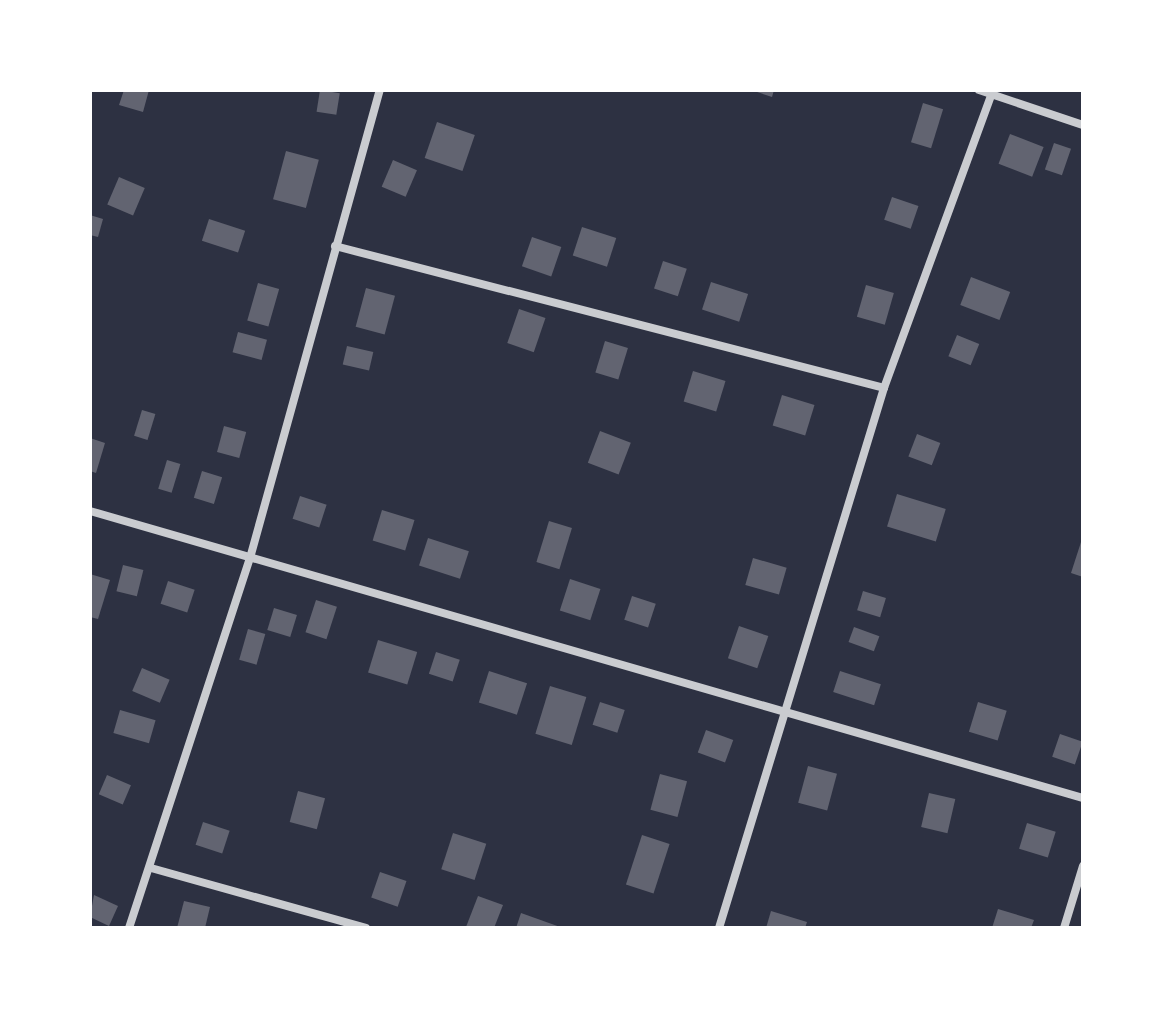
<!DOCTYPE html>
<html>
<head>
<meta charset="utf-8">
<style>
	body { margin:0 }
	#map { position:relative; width:1173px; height:1018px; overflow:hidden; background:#2d3142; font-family:"Roboto Condensed",sans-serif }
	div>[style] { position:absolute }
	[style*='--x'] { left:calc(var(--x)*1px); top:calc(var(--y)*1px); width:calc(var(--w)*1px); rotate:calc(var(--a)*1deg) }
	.building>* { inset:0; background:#626471; transform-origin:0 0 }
	.minor>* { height:8px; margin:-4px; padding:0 4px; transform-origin:4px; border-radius:4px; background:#caccd0 }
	span { translate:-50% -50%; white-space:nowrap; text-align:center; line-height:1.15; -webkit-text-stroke:8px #fff; paint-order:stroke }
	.frame { position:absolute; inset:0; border:92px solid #fff; pointer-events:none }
</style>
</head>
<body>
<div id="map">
	<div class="building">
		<div style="clip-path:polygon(124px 90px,149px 90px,143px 112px,119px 105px)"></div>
		<div style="left:320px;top:90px;width:20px;height:22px;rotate:9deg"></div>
		<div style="clip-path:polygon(751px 90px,774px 90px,772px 97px)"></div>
		<div style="left:923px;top:103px;width:21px;height:41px;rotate:17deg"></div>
		<div style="left:437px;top:122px;width:40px;height:38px;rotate:19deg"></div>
		<div style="left:1010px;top:134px;width:36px;height:32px;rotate:21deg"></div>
		<div style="left:1054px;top:143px;width:18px;height:28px;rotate:19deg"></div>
		<div style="left:286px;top:151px;width:34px;height:50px;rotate:15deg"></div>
		<div style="left:393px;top:160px;width:26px;height:29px;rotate:23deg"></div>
		<div style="left:119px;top:177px;width:28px;height:30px;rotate:23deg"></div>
		<div style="left:892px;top:197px;width:28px;height:24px;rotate:19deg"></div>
		<div style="clip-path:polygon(90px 215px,103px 219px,98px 237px,90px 235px)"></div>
		<div style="left:209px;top:219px;width:38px;height:23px;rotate:18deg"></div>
		<div style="left:582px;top:227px;width:36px;height:30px;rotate:18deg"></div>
		<div style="left:532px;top:237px;width:31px;height:31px;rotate:19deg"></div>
		<div style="left:663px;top:261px;width:25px;height:29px;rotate:18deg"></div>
		<div style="left:971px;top:277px;width:42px;height:30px;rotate:21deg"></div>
		<div style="left:711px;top:282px;width:39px;height:29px;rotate:18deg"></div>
		<div style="left:258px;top:283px;width:22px;height:39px;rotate:16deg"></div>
		<div style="left:866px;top:285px;width:29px;height:33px;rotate:16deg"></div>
		<div style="left:366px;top:288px;width:30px;height:40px;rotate:15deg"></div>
		<div style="left:519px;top:309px;width:28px;height:36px;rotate:19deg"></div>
		<div style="left:238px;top:332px;width:30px;height:21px;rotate:15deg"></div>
		<div style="left:957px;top:335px;width:24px;height:23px;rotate:22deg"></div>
		<div style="left:605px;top:341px;width:24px;height:33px;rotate:17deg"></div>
		<div style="left:347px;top:346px;width:27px;height:19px;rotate:13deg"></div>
		<div style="left:693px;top:371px;width:34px;height:32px;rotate:17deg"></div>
		<div style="left:782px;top:395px;width:34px;height:32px;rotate:17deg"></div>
		<div style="left:142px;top:410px;width:14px;height:27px;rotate:17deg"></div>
		<div style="left:224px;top:426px;width:23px;height:27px;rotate:15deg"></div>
		<div style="left:600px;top:431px;width:33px;height:34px;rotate:21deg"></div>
		<div style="left:917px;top:434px;width:25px;height:24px;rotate:21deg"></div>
		<div style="clip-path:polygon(90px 438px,105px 443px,96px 473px,90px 471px)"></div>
		<div style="left:167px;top:460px;width:14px;height:30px;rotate:17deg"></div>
		<div style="left:202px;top:471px;width:21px;height:28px;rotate:17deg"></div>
		<div style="left:897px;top:494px;width:51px;height:34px;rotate:17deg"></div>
		<div style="left:300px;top:496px;width:28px;height:24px;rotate:18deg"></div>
		<div style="left:382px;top:510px;width:34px;height:32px;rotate:17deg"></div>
		<div style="left:549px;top:521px;width:24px;height:43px;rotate:17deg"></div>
		<div style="left:428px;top:538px;width:43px;height:29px;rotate:18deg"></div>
		<div style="clip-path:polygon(1082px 539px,1083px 539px,1083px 577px,1071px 573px)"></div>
		<div style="left:753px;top:558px;width:35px;height:28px;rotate:16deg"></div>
		<div style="left:123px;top:565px;width:21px;height:27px;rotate:14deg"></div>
		<div style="clip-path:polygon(90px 574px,110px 580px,98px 619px,90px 617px)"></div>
		<div style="left:570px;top:579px;width:32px;height:33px;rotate:18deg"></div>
		<div style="left:168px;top:581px;width:28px;height:24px;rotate:18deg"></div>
		<div style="left:863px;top:591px;width:24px;height:20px;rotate:17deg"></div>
		<div style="left:632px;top:596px;width:25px;height:25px;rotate:18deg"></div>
		<div style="left:316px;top:600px;width:22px;height:34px;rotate:18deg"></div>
		<div style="left:274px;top:608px;width:24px;height:23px;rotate:17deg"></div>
		<div style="left:739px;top:626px;width:31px;height:34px;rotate:19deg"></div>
		<div style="left:854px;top:627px;width:27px;height:16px;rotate:20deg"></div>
		<div style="left:248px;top:629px;width:18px;height:32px;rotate:16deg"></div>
		<div style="left:378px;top:640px;width:41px;height:34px;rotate:17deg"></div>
		<div style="left:436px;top:652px;width:25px;height:23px;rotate:18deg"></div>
		<div style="left:142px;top:668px;width:30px;height:25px;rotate:23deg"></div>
		<div style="left:489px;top:671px;width:40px;height:33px;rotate:18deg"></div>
		<div style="left:840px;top:671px;width:43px;height:22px;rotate:18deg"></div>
		<div style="left:550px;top:686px;width:38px;height:50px;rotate:17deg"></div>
		<div style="left:600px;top:702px;width:26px;height:24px;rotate:18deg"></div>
		<div style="left:978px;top:702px;width:30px;height:31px;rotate:17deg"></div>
		<div style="left:120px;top:710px;width:37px;height:24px;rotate:16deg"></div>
		<div style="left:706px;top:730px;width:29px;height:24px;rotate:20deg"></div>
		<div style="left:1060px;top:734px;width:24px;height:24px;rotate:19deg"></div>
		<div style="left:808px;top:766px;width:30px;height:38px;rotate:15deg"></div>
		<div style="left:660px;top:774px;width:28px;height:37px;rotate:15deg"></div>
		<div style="left:107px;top:775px;width:26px;height:21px;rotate:23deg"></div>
		<div style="left:298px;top:791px;width:28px;height:32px;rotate:15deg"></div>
		<div style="left:929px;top:793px;width:27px;height:35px;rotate:13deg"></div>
		<div style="left:203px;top:822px;width:28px;height:24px;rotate:18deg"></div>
		<div style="left:1027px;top:823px;width:30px;height:27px;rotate:17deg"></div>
		<div style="left:453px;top:833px;width:35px;height:38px;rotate:18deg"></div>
		<div style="left:642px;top:835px;width:29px;height:52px;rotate:18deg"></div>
		<div style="left:380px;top:872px;width:28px;height:27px;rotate:19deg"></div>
		<div style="clip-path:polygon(94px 895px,118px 906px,109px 926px,90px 917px)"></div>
		<div style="clip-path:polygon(478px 896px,503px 905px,494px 928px,466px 927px)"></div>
		<div style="clip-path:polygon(184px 901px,210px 907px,205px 928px,177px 928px)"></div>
		<div style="clip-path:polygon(998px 909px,1034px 920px,1031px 928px,992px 928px)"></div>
		<div style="clip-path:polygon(771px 911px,807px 922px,805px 928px,766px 928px)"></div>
		<div style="clip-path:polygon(521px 913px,563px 928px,516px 928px)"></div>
	</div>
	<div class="minor">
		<div style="--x:979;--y:90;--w:110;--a:18.6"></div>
		<div style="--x:335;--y:246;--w:567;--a:14.5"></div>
		<div style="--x:90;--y:511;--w:1034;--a:16.12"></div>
		<div style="--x:151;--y:868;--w:223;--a:15.6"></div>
		<div style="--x:129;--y:928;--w:389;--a:-71.9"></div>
		<div style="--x:250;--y:558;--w:486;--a:-74.5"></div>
		<div style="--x:719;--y:928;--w:565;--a:-73.01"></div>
		<div style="--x:884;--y:388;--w:317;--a:-69.9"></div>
		<div style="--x:1064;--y:928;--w:65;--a:-73"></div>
	</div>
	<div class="frame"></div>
</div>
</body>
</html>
